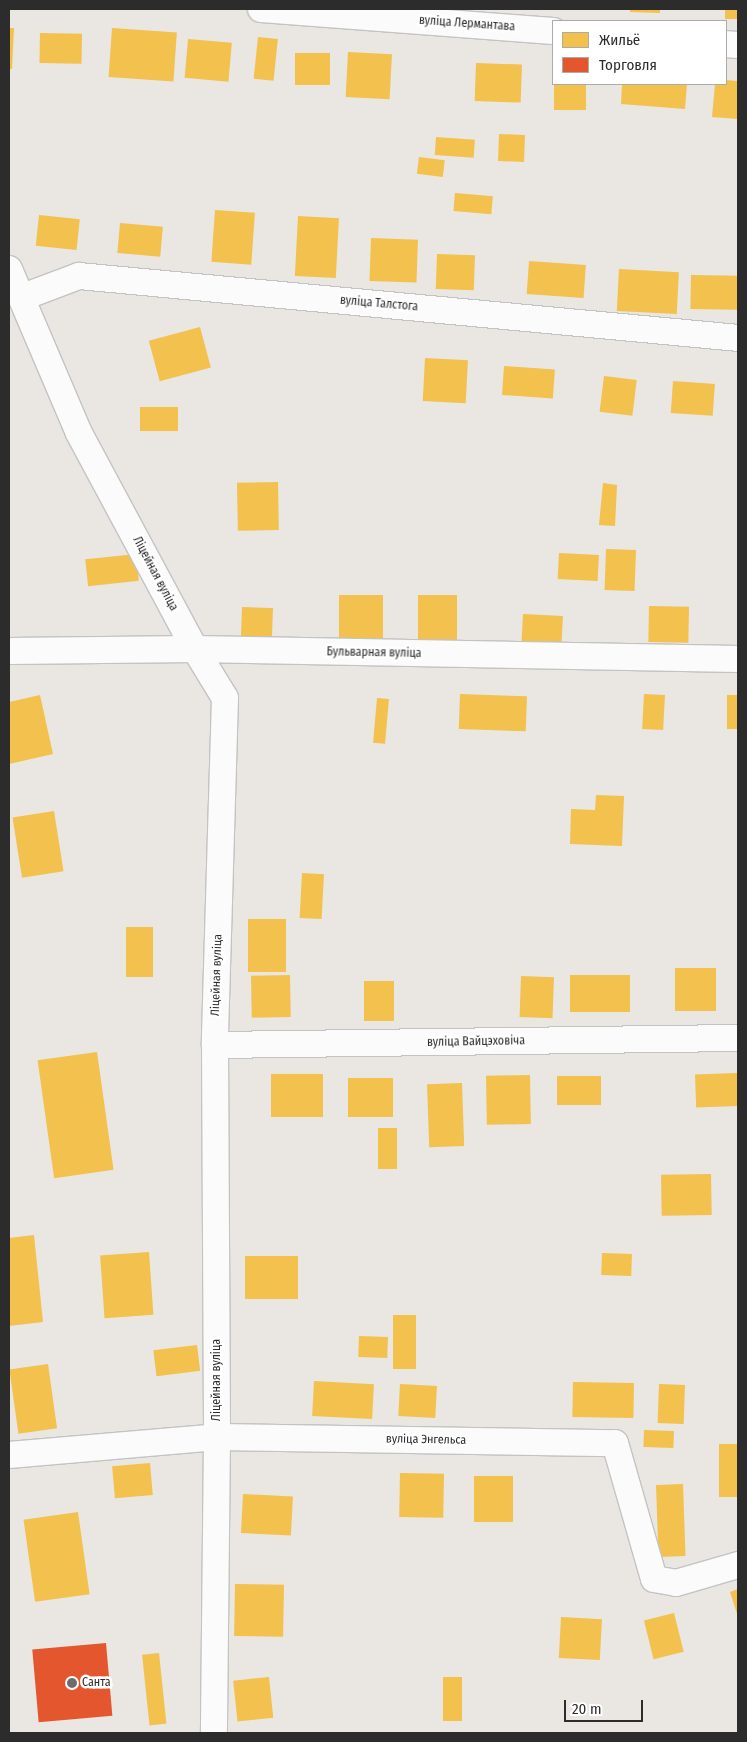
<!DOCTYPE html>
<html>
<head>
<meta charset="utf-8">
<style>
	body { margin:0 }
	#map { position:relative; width:747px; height:1742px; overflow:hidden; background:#eae6e2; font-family:"Fira Sans Condensed",sans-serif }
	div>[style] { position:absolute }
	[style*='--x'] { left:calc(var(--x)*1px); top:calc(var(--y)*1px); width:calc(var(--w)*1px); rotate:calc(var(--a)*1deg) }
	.homes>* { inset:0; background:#f2c14e; transform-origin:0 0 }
	.shops>* { inset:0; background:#e4572e; transform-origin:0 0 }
	.roads { filter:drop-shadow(1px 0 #c4c3c3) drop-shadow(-1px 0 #c4c3c3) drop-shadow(0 1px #c4c3c3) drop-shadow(0 -1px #c4c3c3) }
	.street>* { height:26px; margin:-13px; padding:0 13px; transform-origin:13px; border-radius:13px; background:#fcfbfb }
	.dots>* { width:14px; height:14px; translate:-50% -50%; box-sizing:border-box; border:2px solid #fff; border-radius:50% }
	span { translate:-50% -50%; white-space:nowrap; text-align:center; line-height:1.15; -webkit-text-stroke:5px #fff; paint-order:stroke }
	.street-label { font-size:12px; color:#2c2c2c }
	.poi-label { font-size:12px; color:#2c2c2c }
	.left { translate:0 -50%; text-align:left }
	.frame { position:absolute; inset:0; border:10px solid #2c2c2c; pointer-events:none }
	.legend { position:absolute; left:552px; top:20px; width:175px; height:65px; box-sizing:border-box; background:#fff; border:1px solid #ababab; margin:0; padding:6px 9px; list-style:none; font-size:15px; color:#2c2c2c }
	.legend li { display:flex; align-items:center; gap:10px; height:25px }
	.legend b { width:25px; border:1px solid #ababab }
	.scale { position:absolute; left:564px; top:1700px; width:79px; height:22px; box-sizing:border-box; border:2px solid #2c2c2c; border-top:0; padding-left:6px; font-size:15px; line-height:18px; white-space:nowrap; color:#2c2c2c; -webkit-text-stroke:4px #fff; paint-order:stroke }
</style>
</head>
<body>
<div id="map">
	<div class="homes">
		<div style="clip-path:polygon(630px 9px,660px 9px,660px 13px,630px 12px)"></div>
		<div style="left:725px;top:9px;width:13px;height:10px"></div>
		<div style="clip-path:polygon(9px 28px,14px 28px,12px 69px,9px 69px)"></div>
		<div style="left:112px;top:28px;width:65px;height:49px;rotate:4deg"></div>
		<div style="left:40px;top:33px;width:42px;height:30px;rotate:1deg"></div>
		<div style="left:258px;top:37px;width:20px;height:42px;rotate:6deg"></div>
		<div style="left:188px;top:39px;width:44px;height:39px;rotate:5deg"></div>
		<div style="left:348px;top:52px;width:44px;height:45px;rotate:3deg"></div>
		<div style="left:295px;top:53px;width:35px;height:32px"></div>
		<div style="left:476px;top:63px;width:46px;height:38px;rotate:2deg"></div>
		<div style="clip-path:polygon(726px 80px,738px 81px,738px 119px,712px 117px,715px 84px,726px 84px)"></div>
		<div style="left:554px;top:84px;width:32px;height:26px"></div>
		<div style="clip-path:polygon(622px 84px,687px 84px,685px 109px,621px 104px)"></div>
		<div style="left:499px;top:134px;width:26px;height:27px;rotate:2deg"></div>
		<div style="left:436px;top:137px;width:39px;height:18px;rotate:4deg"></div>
		<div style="left:419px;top:157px;width:26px;height:17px;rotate:7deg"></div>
		<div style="left:455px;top:193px;width:38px;height:18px;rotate:5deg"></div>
		<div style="left:215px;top:210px;width:40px;height:52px;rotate:4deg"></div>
		<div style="left:39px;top:215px;width:41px;height:31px;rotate:6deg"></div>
		<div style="left:298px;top:216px;width:41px;height:60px;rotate:3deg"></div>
		<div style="left:120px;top:223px;width:43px;height:30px;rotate:5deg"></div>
		<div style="left:371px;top:238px;width:47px;height:43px;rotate:2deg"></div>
		<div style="left:437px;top:254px;width:38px;height:35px;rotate:2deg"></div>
		<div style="left:529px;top:261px;width:57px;height:33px;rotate:4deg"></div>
		<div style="left:619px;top:269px;width:60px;height:42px;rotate:3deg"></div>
		<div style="left:691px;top:275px;width:47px;height:34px;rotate:1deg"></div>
		<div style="left:200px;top:327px;width:42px;height:53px;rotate:75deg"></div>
		<div style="left:425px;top:358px;width:43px;height:43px;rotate:3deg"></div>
		<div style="left:504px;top:366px;width:51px;height:29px;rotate:4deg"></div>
		<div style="left:604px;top:376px;width:33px;height:36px;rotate:7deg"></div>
		<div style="left:673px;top:381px;width:42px;height:32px;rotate:4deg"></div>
		<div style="left:140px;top:407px;width:38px;height:24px"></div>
		<div style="left:278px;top:482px;width:48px;height:41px;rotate:89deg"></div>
		<div style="clip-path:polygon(603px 483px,617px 485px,615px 526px,599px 525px)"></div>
		<div style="left:606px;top:549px;width:30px;height:41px;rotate:2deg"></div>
		<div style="left:559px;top:553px;width:40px;height:26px;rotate:3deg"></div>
		<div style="left:136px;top:554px;width:27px;height:51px;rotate:84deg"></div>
		<div style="left:339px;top:595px;width:44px;height:49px"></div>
		<div style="left:418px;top:595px;width:39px;height:51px"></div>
		<div style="left:649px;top:606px;width:40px;height:36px;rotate:1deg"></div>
		<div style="left:242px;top:607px;width:31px;height:39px;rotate:2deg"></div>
		<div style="left:523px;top:614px;width:40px;height:30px;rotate:3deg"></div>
		<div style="left:460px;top:694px;width:67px;height:35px;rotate:2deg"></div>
		<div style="left:644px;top:694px;width:21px;height:35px;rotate:3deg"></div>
		<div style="clip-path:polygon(40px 695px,53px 754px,9px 764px,9px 702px)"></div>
		<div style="left:727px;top:695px;width:11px;height:34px"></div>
		<div style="left:377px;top:698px;width:12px;height:45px;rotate:5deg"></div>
		<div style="clip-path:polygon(596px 795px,624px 796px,622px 846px,570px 844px,571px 809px,595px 810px)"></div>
		<div style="left:54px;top:811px;width:61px;height:42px;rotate:81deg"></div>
		<div style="left:302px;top:873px;width:22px;height:45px;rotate:3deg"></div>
		<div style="left:248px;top:919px;width:38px;height:53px"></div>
		<div style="left:126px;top:927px;width:27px;height:50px"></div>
		<div style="left:675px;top:968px;width:41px;height:43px"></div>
		<div style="left:290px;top:975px;width:42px;height:39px;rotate:89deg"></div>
		<div style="left:630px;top:975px;width:37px;height:60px;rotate:90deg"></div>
		<div style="left:521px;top:976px;width:33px;height:41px;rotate:2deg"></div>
		<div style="left:394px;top:981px;width:40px;height:30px;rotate:90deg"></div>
		<div style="left:97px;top:1052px;width:119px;height:60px;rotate:82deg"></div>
		<div style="left:737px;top:1073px;width:33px;height:42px;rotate:88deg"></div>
		<div style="left:323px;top:1074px;width:43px;height:52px;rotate:90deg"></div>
		<div style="left:530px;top:1075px;width:49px;height:44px;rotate:89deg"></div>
		<div style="left:557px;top:1076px;width:44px;height:29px"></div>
		<div style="left:348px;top:1078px;width:45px;height:39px"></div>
		<div style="left:462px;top:1083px;width:63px;height:35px;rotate:88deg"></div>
		<div style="left:378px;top:1128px;width:19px;height:41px"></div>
		<div style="left:711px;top:1174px;width:41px;height:50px;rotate:89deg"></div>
		<div style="clip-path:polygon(34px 1235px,43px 1322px,9px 1326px,9px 1238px)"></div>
		<div style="left:149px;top:1252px;width:63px;height:49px;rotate:86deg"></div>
		<div style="left:602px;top:1253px;width:30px;height:22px;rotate:2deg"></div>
		<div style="left:245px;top:1256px;width:53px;height:43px"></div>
		<div style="left:393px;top:1315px;width:23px;height:54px"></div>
		<div style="left:359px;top:1336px;width:29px;height:21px;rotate:2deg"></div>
		<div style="left:197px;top:1345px;width:26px;height:44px;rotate:83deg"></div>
		<div style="left:48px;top:1364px;width:65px;height:39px;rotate:82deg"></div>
		<div style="left:314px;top:1381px;width:60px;height:35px;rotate:3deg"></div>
		<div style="left:573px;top:1382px;width:61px;height:35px;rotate:1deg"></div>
		<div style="left:400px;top:1384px;width:37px;height:32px;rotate:3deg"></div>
		<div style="left:659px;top:1384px;width:26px;height:39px;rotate:2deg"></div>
		<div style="left:644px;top:1430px;width:30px;height:17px;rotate:2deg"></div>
		<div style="left:738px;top:1444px;width:53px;height:19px;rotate:90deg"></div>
		<div style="left:150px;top:1463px;width:32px;height:38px;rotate:85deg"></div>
		<div style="left:400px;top:1473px;width:44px;height:44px;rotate:1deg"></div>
		<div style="left:474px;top:1476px;width:39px;height:46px"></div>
		<div style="left:683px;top:1484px;width:72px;height:27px;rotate:88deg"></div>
		<div style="left:243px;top:1494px;width:50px;height:39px;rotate:3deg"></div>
		<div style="left:78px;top:1512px;width:83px;height:55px;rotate:82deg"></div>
		<div style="left:235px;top:1584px;width:49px;height:52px;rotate:1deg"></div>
		<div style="clip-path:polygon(738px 1589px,738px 1617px,730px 1592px)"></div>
		<div style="left:674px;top:1613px;width:40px;height:31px;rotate:76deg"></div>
		<div style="left:561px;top:1617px;width:41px;height:41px;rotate:3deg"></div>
		<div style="left:159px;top:1653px;width:71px;height:17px;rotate:84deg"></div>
		<div style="left:269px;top:1677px;width:41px;height:36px;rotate:84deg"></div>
		<div style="left:443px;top:1677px;width:19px;height:44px"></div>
	</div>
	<div class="shops">
		<div style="left:106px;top:1643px;width:73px;height:74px;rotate:85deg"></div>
	</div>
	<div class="roads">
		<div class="street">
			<div style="--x:261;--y:9;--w:293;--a:4.3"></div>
			<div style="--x:726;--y:44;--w:12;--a:5"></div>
			<div style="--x:9;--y:269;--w:178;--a:66.9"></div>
			<div style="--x:79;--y:433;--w:245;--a:61.8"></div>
			<div style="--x:195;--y:649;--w:57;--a:58.5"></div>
			<div style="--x:225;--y:698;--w:347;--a:91.7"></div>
			<div style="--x:215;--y:1045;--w:392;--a:89.7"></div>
			<div style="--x:217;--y:1437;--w:296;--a:90.6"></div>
			<div style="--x:23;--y:297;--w:60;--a:-20.6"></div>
			<div style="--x:79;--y:276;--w:662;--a:5.37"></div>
			<div style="--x:9;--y:651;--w:186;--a:-0.6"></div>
			<div style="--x:195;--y:649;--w:543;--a:1.06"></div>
			<div style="--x:215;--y:1045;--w:523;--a:-0.77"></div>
			<div style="--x:9;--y:1455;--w:209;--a:-4.9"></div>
			<div style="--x:217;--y:1437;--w:398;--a:0.9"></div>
			<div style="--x:615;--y:1443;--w:141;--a:74"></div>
			<div style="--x:654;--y:1579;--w:22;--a:10"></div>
			<div style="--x:676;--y:1583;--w:65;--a:-16.2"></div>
		</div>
	</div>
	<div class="dots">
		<div style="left:72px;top:1683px;background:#6e6d6c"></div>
	</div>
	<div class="street-label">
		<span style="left:467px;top:24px;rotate:4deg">вуліца Лермантава</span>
		<span style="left:379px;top:304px;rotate:5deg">вуліца Талстога</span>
		<span style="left:155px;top:574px;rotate:62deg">Ліцейная вуліца</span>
		<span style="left:374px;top:653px;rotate:1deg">Бульварная вуліца</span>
		<span style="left:217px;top:975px;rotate:-88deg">Ліцейная вуліца</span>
		<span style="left:476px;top:1042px;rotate:-1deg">вуліца Вайцэховіча</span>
		<span style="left:217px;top:1380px;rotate:-90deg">Ліцейная вуліца</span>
		<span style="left:426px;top:1440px;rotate:1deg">вуліца Энгельса</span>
	</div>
	<div class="poi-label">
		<span class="left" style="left:82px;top:1683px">Санта</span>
	</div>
	<div class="frame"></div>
	<ul class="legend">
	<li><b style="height:14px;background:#f2c14e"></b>Жильё</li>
	<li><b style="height:14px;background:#e4572e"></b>Торговля</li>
	</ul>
	<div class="scale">20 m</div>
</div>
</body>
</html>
